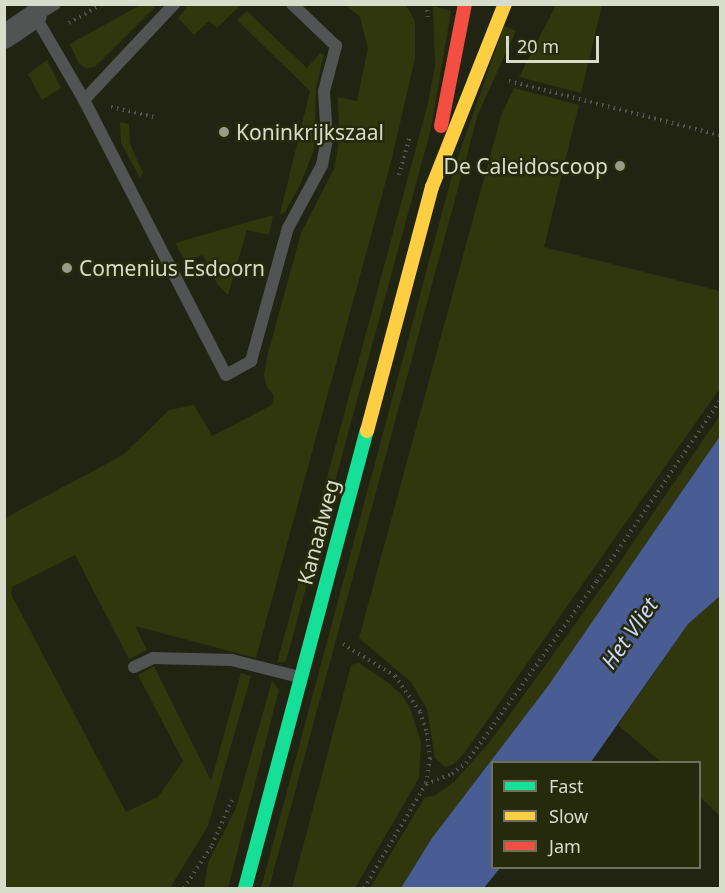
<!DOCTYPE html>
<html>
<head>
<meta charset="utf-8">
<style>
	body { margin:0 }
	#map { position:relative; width:725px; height:893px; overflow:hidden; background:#212413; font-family:"Noto Sans",sans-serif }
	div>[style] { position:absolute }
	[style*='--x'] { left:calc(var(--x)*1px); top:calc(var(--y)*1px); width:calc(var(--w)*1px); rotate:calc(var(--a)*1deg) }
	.green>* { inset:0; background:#30370d }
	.water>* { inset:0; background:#4a5c94 }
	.path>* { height:4px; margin-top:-2px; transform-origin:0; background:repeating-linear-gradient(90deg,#545553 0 1.5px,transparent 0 6px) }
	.lane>* { height:12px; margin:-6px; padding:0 6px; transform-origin:6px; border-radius:6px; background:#525454 }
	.street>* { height:24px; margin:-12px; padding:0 12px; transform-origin:12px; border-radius:12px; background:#525454 }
	.fast>* { height:14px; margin:-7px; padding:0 7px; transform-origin:7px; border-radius:7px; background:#16e098 }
	.slow>* { height:14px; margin:-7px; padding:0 7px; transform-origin:7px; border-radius:7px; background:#ffcf43 }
	.jam>* { height:14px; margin:-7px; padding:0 7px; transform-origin:7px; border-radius:7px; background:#f24e42 }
	.dots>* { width:16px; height:16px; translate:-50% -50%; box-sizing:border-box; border:3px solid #252a0d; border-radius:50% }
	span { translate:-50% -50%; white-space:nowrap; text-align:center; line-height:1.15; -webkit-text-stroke:5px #252a0d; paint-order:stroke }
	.poi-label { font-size:21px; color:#d8ddcb }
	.left { translate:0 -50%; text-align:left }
	.right { translate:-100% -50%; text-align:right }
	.street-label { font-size:21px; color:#d8ddcb }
	.water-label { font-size:22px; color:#cad7fd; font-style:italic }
	.frame { position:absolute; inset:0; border:6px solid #d8ddcb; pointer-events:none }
	.legend { position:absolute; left:491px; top:761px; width:210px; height:108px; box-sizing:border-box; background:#252a0d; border:2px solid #6d7259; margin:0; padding:8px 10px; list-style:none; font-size:18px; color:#d8ddcb }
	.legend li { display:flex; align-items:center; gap:12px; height:30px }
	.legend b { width:30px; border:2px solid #6d7259 }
	.scale { position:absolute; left:506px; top:36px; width:93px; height:27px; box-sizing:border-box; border:3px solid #d8ddcb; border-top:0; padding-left:8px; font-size:18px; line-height:21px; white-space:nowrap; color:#d8ddcb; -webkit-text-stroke:4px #252a0d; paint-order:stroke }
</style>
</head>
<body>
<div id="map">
	<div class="green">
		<div style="clip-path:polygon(142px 4px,157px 5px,95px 67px,86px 68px,79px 64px,70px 44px)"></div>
		<div style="clip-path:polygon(194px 5px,194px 4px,241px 5px,217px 28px,209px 21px,194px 35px,178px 18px,187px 6px)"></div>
		<div style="clip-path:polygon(346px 5px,406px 5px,415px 21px,415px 58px,392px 158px,256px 658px,135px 626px,147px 650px,129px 659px,75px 555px,12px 587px,11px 594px,126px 812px,158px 797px,183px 761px,138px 675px,154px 666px,211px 781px,241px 673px,251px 676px,208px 826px,170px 888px,5px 888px,5px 518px,123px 455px,169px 410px,194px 405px,212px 436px,272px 405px,274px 395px,267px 387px,264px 375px,267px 357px,301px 233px,334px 169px,339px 141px,338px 97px,357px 101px,368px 48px,360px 17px)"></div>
		<div style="clip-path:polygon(556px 5px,602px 5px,581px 93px,519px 77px)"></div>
		<div style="clip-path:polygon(433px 6px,451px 11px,431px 129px,286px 661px,277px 663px,428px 103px,435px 66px)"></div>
		<div style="clip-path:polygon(247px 11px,307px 68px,320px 53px,324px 54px,316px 88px,314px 150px,300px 185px,285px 212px,280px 214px,310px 91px,237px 20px)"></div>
		<div style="clip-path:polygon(504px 26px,516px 31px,478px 114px,269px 888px,261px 888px,454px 168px)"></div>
		<div style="clip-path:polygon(47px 60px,61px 88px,42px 100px,28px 74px)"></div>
		<div style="clip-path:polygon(514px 88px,579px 105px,544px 247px,720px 291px,720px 388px,465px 752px,454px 764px,445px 767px,435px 758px,427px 709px,411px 682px,359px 638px,501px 116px)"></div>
		<div style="clip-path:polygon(120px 122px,129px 124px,130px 144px,143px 173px,140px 178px,121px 143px)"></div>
		<div style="clip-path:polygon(273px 215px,269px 235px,247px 230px,228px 295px,218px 285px,203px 255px,185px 261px,175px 243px)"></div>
		<div style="clip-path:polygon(720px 415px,720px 436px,548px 686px,432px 838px,401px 888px,370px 888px,425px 797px,434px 796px,454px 782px,489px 743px,620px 562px)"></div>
		<div style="clip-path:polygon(720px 596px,720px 816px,700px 797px,700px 762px,661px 762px,618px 725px,688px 624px)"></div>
		<div style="clip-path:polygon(359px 663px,387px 682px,402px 695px,411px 711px,421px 742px,419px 778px,355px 888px,292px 888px,351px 665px)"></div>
		<div style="clip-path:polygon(272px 681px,279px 690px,228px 888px,204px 888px,208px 863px,236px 808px)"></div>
	</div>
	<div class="water">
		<div style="clip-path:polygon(720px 436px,720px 596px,688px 624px,591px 762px,492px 762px,492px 868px,500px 868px,484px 888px,401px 888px,432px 838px,548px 686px)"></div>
	</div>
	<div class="path">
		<div style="--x:427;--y:4;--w:13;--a:86"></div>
		<div style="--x:69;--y:23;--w:38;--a:-30"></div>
		<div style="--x:509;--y:81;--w:218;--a:14.4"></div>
		<div style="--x:111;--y:107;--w:44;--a:13.1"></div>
		<div style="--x:399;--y:175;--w:41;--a:-74.2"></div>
		<div style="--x:343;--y:644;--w:61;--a:31.6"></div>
		<div style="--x:395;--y:676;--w:44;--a:55.2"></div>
		<div style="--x:420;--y:712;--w:22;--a:72"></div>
		<div style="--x:427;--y:733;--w:25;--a:83"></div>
		<div style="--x:430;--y:758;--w:26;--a:99"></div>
		<div style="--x:184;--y:888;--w:51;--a:-56.9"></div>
		<div style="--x:212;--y:845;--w:49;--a:-66"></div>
		<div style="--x:364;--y:888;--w:121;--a:-59.2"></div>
		<div style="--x:426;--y:784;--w:28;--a:-21"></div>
		<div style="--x:452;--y:774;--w:18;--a:-38"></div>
		<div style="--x:466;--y:763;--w:224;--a:-54.3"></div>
		<div style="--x:597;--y:581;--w:218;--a:-55.7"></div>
	</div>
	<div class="lane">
		<div style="--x:55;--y:4;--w:23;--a:149"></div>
		<div style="--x:35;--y:16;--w:97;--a:59.7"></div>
		<div style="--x:84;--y:100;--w:132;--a:-46.8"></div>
		<div style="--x:84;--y:100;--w:309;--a:62.7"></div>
		<div style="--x:226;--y:375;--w:29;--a:-29"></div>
		<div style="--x:251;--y:361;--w:138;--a:-74.5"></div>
		<div style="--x:288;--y:228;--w:72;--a:-61.6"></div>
		<div style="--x:322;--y:165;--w:26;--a:-79"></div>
		<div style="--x:327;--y:139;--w:48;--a:-93.6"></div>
		<div style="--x:324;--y:91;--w:47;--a:-75.1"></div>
		<div style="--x:336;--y:46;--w:61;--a:-136.3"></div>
		<div style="--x:134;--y:667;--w:21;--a:-25"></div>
		<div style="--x:153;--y:658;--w:79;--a:1.5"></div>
		<div style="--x:232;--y:660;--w:69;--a:14.2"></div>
	</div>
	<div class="street">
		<div style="--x:4;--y:37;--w:37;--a:-34"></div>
	</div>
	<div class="fast">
		<div style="--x:245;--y:888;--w:473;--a:-75.1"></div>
	</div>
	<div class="slow">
		<div style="--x:367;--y:431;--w:253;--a:-75.1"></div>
		<div style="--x:432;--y:187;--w:197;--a:-68.3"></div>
	</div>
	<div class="jam">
		<div style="--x:441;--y:126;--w:124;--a:-78.9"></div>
	</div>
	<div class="dots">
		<div style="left:224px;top:132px;background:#989c8b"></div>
		<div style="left:620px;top:166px;background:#989c8b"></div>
		<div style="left:67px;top:268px;background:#989c8b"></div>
	</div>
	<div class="poi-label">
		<span class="left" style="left:236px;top:132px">Koninkrijkszaal</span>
		<span class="right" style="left:608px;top:166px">De Caleidoscoop</span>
		<span class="left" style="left:79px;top:268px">Comenius Esdoorn</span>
	</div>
	<div class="street-label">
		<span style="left:318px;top:532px;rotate:-75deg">Kanaalweg</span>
	</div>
	<div class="water-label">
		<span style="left:629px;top:633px;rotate:-55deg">Het Vliet</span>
	</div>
	<div class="frame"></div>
	<ul class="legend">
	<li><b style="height:8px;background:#16e098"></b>Fast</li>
	<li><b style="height:8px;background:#ffcf43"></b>Slow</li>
	<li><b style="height:8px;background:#f24e42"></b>Jam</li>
	</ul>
	<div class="scale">20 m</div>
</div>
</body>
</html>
